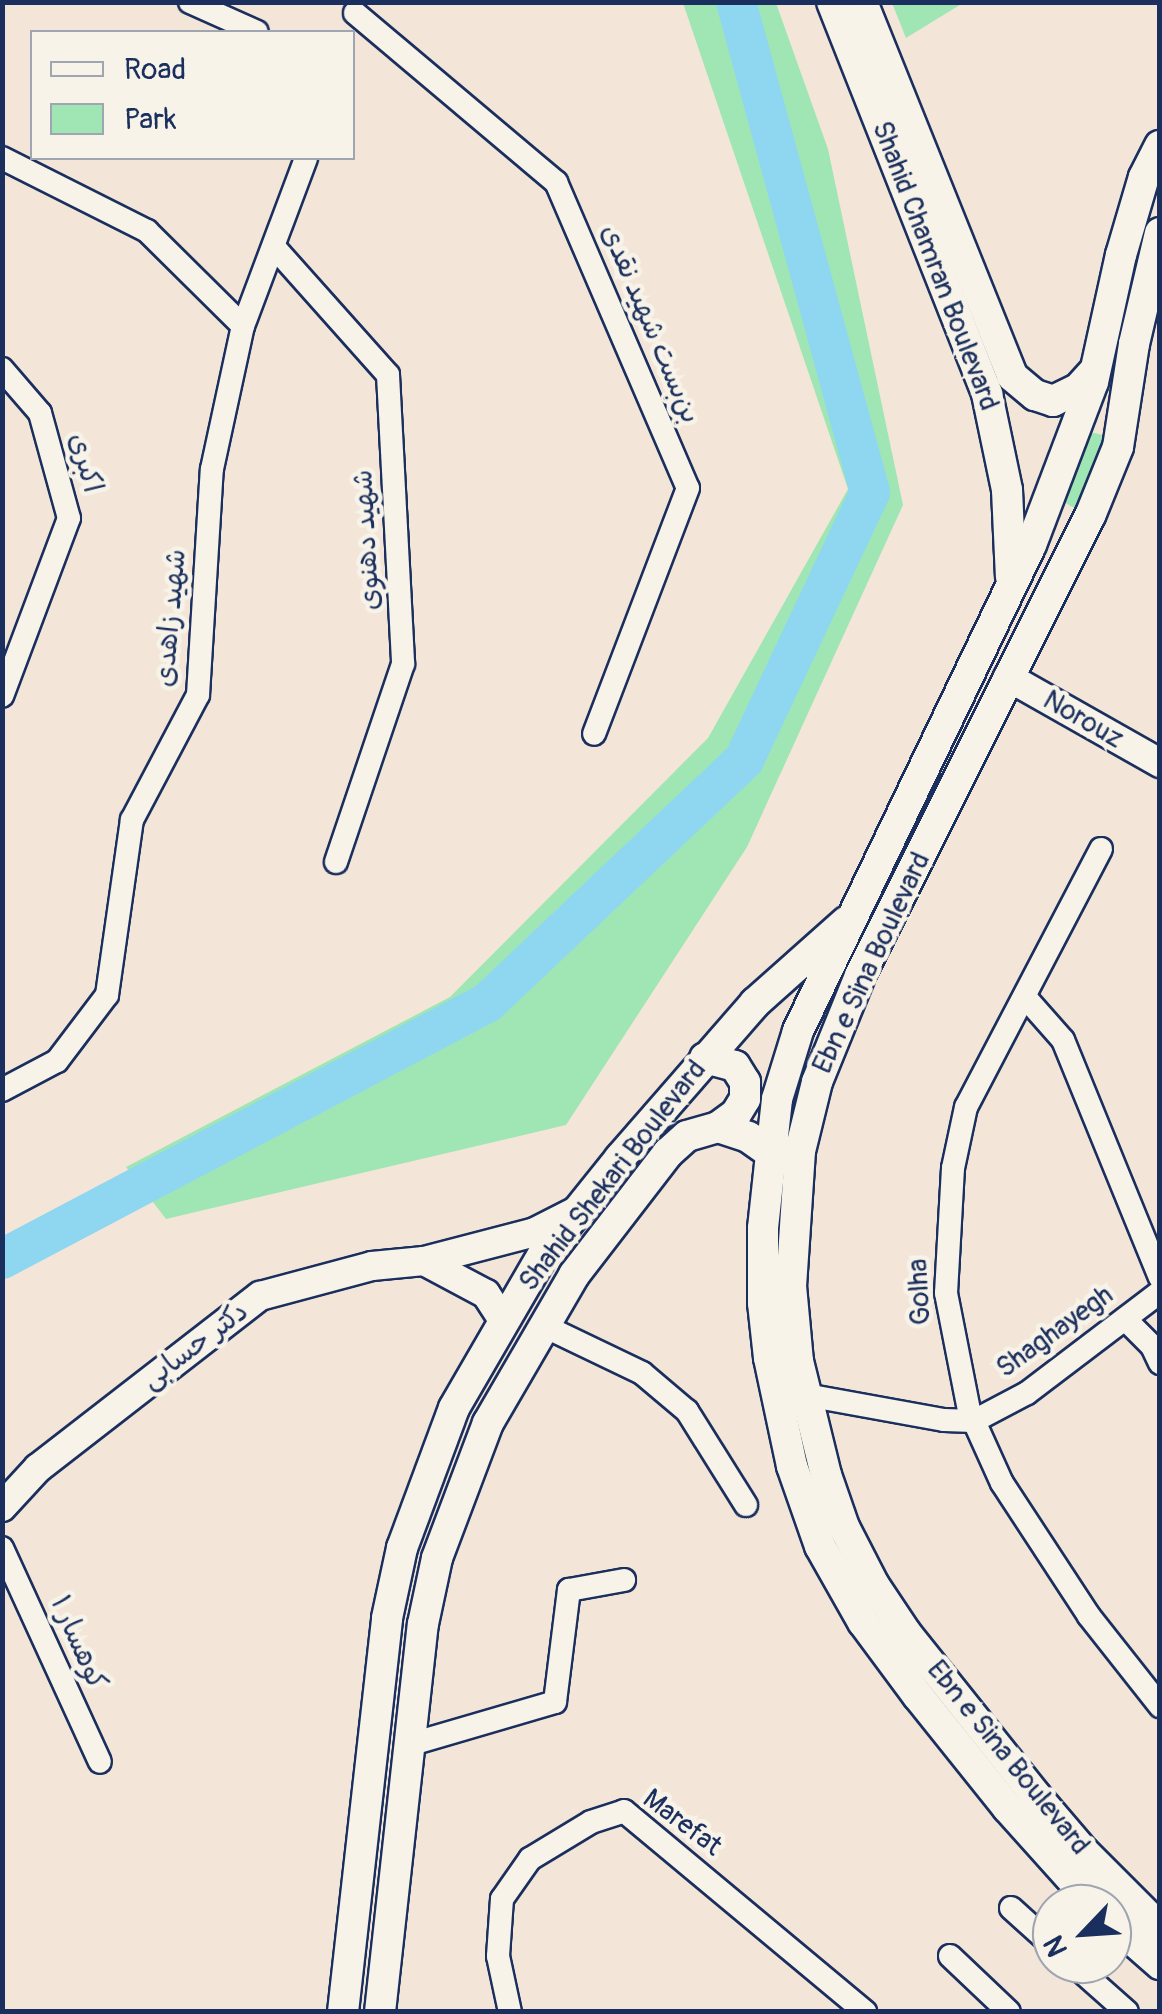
<!DOCTYPE html>
<html>
<head>
<meta charset="utf-8">
<style>
	body { margin:0 }
	#map { position:relative; width:1162px; height:2014px; overflow:hidden; background:#f3e6d8; font-family:Pangolin,"Playpen Sans Arabic",sans-serif }
	div>[style] { position:absolute }
	[style*='--x'] { left:calc(var(--x)*1px); top:calc(var(--y)*1px); width:calc(var(--w)*1px); rotate:calc(var(--a)*1deg) }
	.green>* { inset:0; background:#9fe6b4 }
	.river>* { height:40px; margin:-20px; padding:0 20px; transform-origin:20px; border-radius:20px; background:#8fd6f1 }
	.roads { filter:drop-shadow(2px 0 #1b2f5e) drop-shadow(-2px 0 #1b2f5e) drop-shadow(0 2px #1b2f5e) drop-shadow(0 -2px #1b2f5e) }
	.minor>* { height:22px; margin:-11px; padding:0 11px; transform-origin:11px; border-radius:11px; background:#f7f3e8 }
	.tertiary>* { height:28px; margin:-14px; padding:0 14px; transform-origin:14px; border-radius:14px; background:#f7f3e8 }
	.secondary>* { height:30px; margin:-15px; padding:0 15px; transform-origin:15px; border-radius:15px; background:#f7f3e8 }
	span { translate:-50% -50%; white-space:nowrap; text-align:center; line-height:1.15; -webkit-text-stroke:9px #f7f3e8; paint-order:stroke }
	.street-label { font-size:28px; color:#1b2f5e }
	.frame { position:absolute; inset:0; border:5px solid #1b2f5e; pointer-events:none }
	.legend { position:absolute; left:30px; top:30px; width:325px; height:130px; box-sizing:border-box; background:#f7f3e8; border:2px solid #9fa5b1; margin:0; padding:12px 18px; list-style:none; font-size:30px; color:#1b2f5e }
	.legend li { display:flex; align-items:center; gap:20px; height:50px }
	.legend b { width:50px; border:2px solid #9fa5b1 }
	.north { position:absolute; left:1032px; top:1884px; width:100px; height:100px; box-sizing:border-box; background:#f7f3e8; border:2px solid #9fa5b1; border-radius:50%; rotate:245deg; font-size:28px; font-weight:700; line-height:40px; text-align:center; color:#1b2f5e }
	.north::after { content:''; display:block; margin:auto; width:35px; height:45px; background:#1b2f5e; clip-path:polygon(50% 0,100% 100%,50% 72%,0 100%) }
</style>
</head>
<body>
<div id="map">
	<div class="green">
		<div style="clip-path:polygon(683px 3px,776px 3px,828px 149px,903px 505px,747px 847px,566px 1125px,166px 1219px,126px 1167px,450px 997px,708px 738px,848px 489px)"></div>
		<div style="clip-path:polygon(892px 3px,963px 3px,906px 38px)"></div>
		<div style="clip-path:polygon(1095px 433px,1106px 436px,1083px 507px,1072px 507px,1058px 498px,1086px 434px)"></div>
	</div>
	<div class="river">
		<div style="--x:2;--y:1259;--w:548;--a:-27.83"></div>
		<div style="--x:487;--y:1003;--w:354;--a:-43.4"></div>
		<div style="--x:744;--y:760;--w:296;--a:-64.8"></div>
		<div style="--x:870;--y:492;--w:508;--a:-105.29"></div>
	</div>
	<div class="roads">
		<div class="minor">
			<div style="--x:190;--y:2;--w:73;--a:24.1"></div>
			<div style="--x:355;--y:13;--w:263;--a:40.1"></div>
			<div style="--x:556;--y:182;--w:333;--a:66.7"></div>
			<div style="--x:688;--y:488;--w:263;--a:110.9"></div>
			<div style="--x:2;--y:158;--w:162;--a:26.7"></div>
			<div style="--x:147;--y:231;--w:135;--a:44.7"></div>
			<div style="--x:275;--y:248;--w:170;--a:48.3"></div>
			<div style="--x:388;--y:375;--w:289;--a:87"></div>
			<div style="--x:403;--y:664;--w:209;--a:108.7"></div>
			<div style="--x:2;--y:369;--w:58;--a:49.2"></div>
			<div style="--x:40;--y:413;--w:109;--a:74.6"></div>
			<div style="--x:69;--y:518;--w:190;--a:110.6"></div>
			<div style="--x:1101;--y:849;--w:291;--a:117.6"></div>
			<div style="--x:966;--y:1107;--w:62;--a:102"></div>
			<div style="--x:953;--y:1168;--w:125;--a:93.2"></div>
			<div style="--x:946;--y:1293;--w:119;--a:78.9"></div>
			<div style="--x:969;--y:1410;--w:80;--a:65.7"></div>
			<div style="--x:1002;--y:1483;--w:159;--a:56.8"></div>
			<div style="--x:1089;--y:1616;--w:115;--a:51.7"></div>
			<div style="--x:1025;--y:997;--w:57;--a:48.5"></div>
			<div style="--x:1063;--y:1040;--w:257;--a:67.8"></div>
			<div style="--x:2;--y:1090;--w:62;--a:-27.8"></div>
			<div style="--x:57;--y:1061;--w:83;--a:-52.9"></div>
			<div style="--x:107;--y:995;--w:177;--a:-81.9"></div>
			<div style="--x:132;--y:820;--w:141;--a:-62.2"></div>
			<div style="--x:198;--y:695;--w:226;--a:-86.5"></div>
			<div style="--x:212;--y:469;--w:146;--a:-77.8"></div>
			<div style="--x:243;--y:326;--w:179;--a:-69.4"></div>
			<div style="--x:1125;--y:1319;--w:38;--a:45"></div>
			<div style="--x:1152;--y:1346;--w:19;--a:65"></div>
			<div style="--x:542;--y:1325;--w:111;--a:25.6"></div>
			<div style="--x:642;--y:1373;--w:59;--a:40.2"></div>
			<div style="--x:687;--y:1411;--w:111;--a:57.9"></div>
			<div style="--x:806;--y:1395;--w:140;--a:10.3"></div>
			<div style="--x:944;--y:1420;--w:30;--a:2"></div>
			<div style="--x:974;--y:1421;--w:60;--a:-27.8"></div>
			<div style="--x:1027;--y:1393;--w:167;--a:-37.2"></div>
			<div style="--x:2;--y:1548;--w:235;--a:65.4"></div>
			<div style="--x:408;--y:1745;--w:153;--a:-16.3"></div>
			<div style="--x:555;--y:1702;--w:113;--a:-82.9"></div>
			<div style="--x:569;--y:1590;--w:56;--a:-10.3"></div>
			<div style="--x:1011;--y:1908;--w:55;--a:42.1"></div>
			<div style="--x:950;--y:1956;--w:81;--a:43.5"></div>
			<div style="--x:1073;--y:1964;--w:72;--a:41.6"></div>
			<div style="--x:510;--y:2012;--w:57;--a:-102.1"></div>
			<div style="--x:498;--y:1956;--w:57;--a:-86"></div>
			<div style="--x:502;--y:1899;--w:49;--a:-55"></div>
			<div style="--x:530;--y:1859;--w:71;--a:-31.2"></div>
			<div style="--x:591;--y:1822;--w:35;--a:-18"></div>
			<div style="--x:624;--y:1811;--w:314;--a:39.8"></div>
		</div>
		<div class="tertiary">
			<div style="--x:1008;--y:677;--w:175;--a:29.5"></div>
			<div style="--x:424;--y:1261;--w:70;--a:28"></div>
			<div style="--x:486;--y:1294;--w:31;--a:57"></div>
			<div style="--x:2;--y:1507;--w:53;--a:-47.3"></div>
			<div style="--x:38;--y:1468;--w:281;--a:-37.8"></div>
			<div style="--x:260;--y:1296;--w:116;--a:-15"></div>
			<div style="--x:372;--y:1266;--w:52;--a:-5.5"></div>
			<div style="--x:424;--y:1261;--w:115;--a:-14.6"></div>
			<div style="--x:535;--y:1232;--w:48;--a:-27.1"></div>
		</div>
		<div class="secondary">
			<div style="--x:832;--y:2;--w:422;--a:68.4"></div>
			<div style="--x:987;--y:394;--w:98;--a:78.2"></div>
			<div style="--x:1007;--y:490;--w:87;--a:87.4"></div>
			<div style="--x:862;--y:2;--w:403;--a:68.1"></div>
			<div style="--x:1012;--y:376;--w:30;--a:40"></div>
			<div style="--x:1035;--y:395;--w:19;--a:18"></div>
			<div style="--x:1053;--y:401;--w:28;--a:-26"></div>
			<div style="--x:1078;--y:389;--w:24;--a:-48"></div>
			<div style="--x:1160;--y:233;--w:114;--a:103.2"></div>
			<div style="--x:1134;--y:344;--w:104;--a:98.8"></div>
			<div style="--x:1118;--y:447;--w:74;--a:112.1"></div>
			<div style="--x:1090;--y:516;--w:514;--a:116.57"></div>
			<div style="--x:860;--y:976;--w:114;--a:112.1"></div>
			<div style="--x:817;--y:1082;--w:71;--a:103.8"></div>
			<div style="--x:800;--y:1151;--w:135;--a:93.8"></div>
			<div style="--x:791;--y:1286;--w:75;--a:84.7"></div>
			<div style="--x:798;--y:1361;--w:117;--a:76.2"></div>
			<div style="--x:826;--y:1475;--w:55;--a:70.9"></div>
			<div style="--x:844;--y:1527;--w:65;--a:62.7"></div>
			<div style="--x:874;--y:1585;--w:58;--a:56.3"></div>
			<div style="--x:906;--y:1633;--w:208;--a:51.4"></div>
			<div style="--x:1036;--y:1796;--w:72;--a:49.5"></div>
			<div style="--x:1083;--y:1851;--w:109;--a:45"></div>
			<div style="--x:705;--y:1058;--w:31;--a:15"></div>
			<div style="--x:735;--y:1066;--w:19;--a:58"></div>
			<div style="--x:745;--y:1082;--w:17;--a:90"></div>
			<div style="--x:745;--y:1099;--w:17;--a:121"></div>
			<div style="--x:736;--y:1114;--w:22;--a:144"></div>
			<div style="--x:1094;--y:1904;--w:130;--a:-131.9"></div>
			<div style="--x:1007;--y:1807;--w:142;--a:-128.7"></div>
			<div style="--x:918;--y:1696;--w:92;--a:-126.6"></div>
			<div style="--x:863;--y:1622;--w:87;--a:-119.5"></div>
			<div style="--x:820;--y:1546;--w:85;--a:-109.3"></div>
			<div style="--x:792;--y:1466;--w:110;--a:-102"></div>
			<div style="--x:769;--y:1358;--w:55;--a:-96.2"></div>
			<div style="--x:763;--y:1303;--w:75;--a:-90"></div>
			<div style="--x:763;--y:1228;--w:130;--a:-83.8"></div>
			<div style="--x:777;--y:1099;--w:71;--a:-72.8"></div>
			<div style="--x:798;--y:1031;--w:539;--a:-64.39"></div>
			<div style="--x:1031;--y:545;--w:174;--a:-69.2"></div>
			<div style="--x:1093;--y:382;--w:130;--a:-77.6"></div>
			<div style="--x:1121;--y:255;--w:81;--a:-73.6"></div>
			<div style="--x:1144;--y:177;--w:35;--a:-63"></div>
			<div style="--x:1112;--y:1922;--w:64;--a:41.2"></div>
			<div style="--x:343;--y:2012;--w:396;--a:-83.6"></div>
			<div style="--x:387;--y:1618;--w:72;--a:-77.9"></div>
			<div style="--x:402;--y:1548;--w:149;--a:-69.6"></div>
			<div style="--x:454;--y:1408;--w:179;--a:-59.9"></div>
			<div style="--x:544;--y:1253;--w:122;--a:-51.3"></div>
			<div style="--x:620;--y:1158;--w:206;--a:-48.9"></div>
			<div style="--x:755;--y:1003;--w:122;--a:-41.7"></div>
			<div style="--x:380;--y:2012;--w:390;--a:-83.7"></div>
			<div style="--x:423;--y:1624;--w:67;--a:-78"></div>
			<div style="--x:437;--y:1558;--w:144;--a:-69.3"></div>
			<div style="--x:488;--y:1423;--w:171;--a:-59.8"></div>
			<div style="--x:574;--y:1275;--w:154;--a:-52.4"></div>
			<div style="--x:668;--y:1153;--w:25;--a:-42"></div>
			<div style="--x:687;--y:1136;--w:32;--a:-16"></div>
			<div style="--x:718;--y:1127;--w:32;--a:18"></div>
			<div style="--x:748;--y:1137;--w:29;--a:35"></div>
			<div style="--x:772;--y:1154;--w:16;--a:-7"></div>
		</div>
	</div>
	<div class="street-label">
		<span style="left:935px;top:266px;rotate:69deg">Shahid Chamran Boulevard</span>
		<span style="left:650px;top:324px;rotate:67deg">بن‌بست شهید نقدی</span>
		<span style="left:85px;top:463px;rotate:75deg">اکبری</span>
		<span style="left:367px;top:540px;rotate:-93deg">شهید دهنوی</span>
		<span style="left:171px;top:618px;rotate:-85deg">شهید زاهدی</span>
		<span style="left:1083px;top:720px;rotate:30deg">Norouz</span>
		<span style="left:872px;top:963px;rotate:-65deg">Ebn e Sina Boulevard</span>
		<span style="left:613px;top:1176px;rotate:-52deg">Shahid Shekari Boulevard</span>
		<span style="left:920px;top:1292px;rotate:-93deg">Golha</span>
		<span style="left:1055px;top:1332px;rotate:-36deg">Shaghayegh</span>
		<span style="left:195px;top:1346px;rotate:-37deg">دکتر حسابی</span>
		<span style="left:78px;top:1643px;rotate:66deg">کوهسار ۱</span>
		<span style="left:1008px;top:1758px;rotate:51deg">Ebn e Sina Boulevard</span>
		<span style="left:682px;top:1823px;rotate:37deg">Marefat</span>
	</div>
	<div class="frame"></div>
	<ul class="legend">
	<li><b style="height:12px;background:#f7f3e8"></b>Road</li>
	<li><b style="height:28px;background:#9fe6b4"></b>Park</li>
	</ul>
	<div class="north">N</div>
</div>
</body>
</html>
